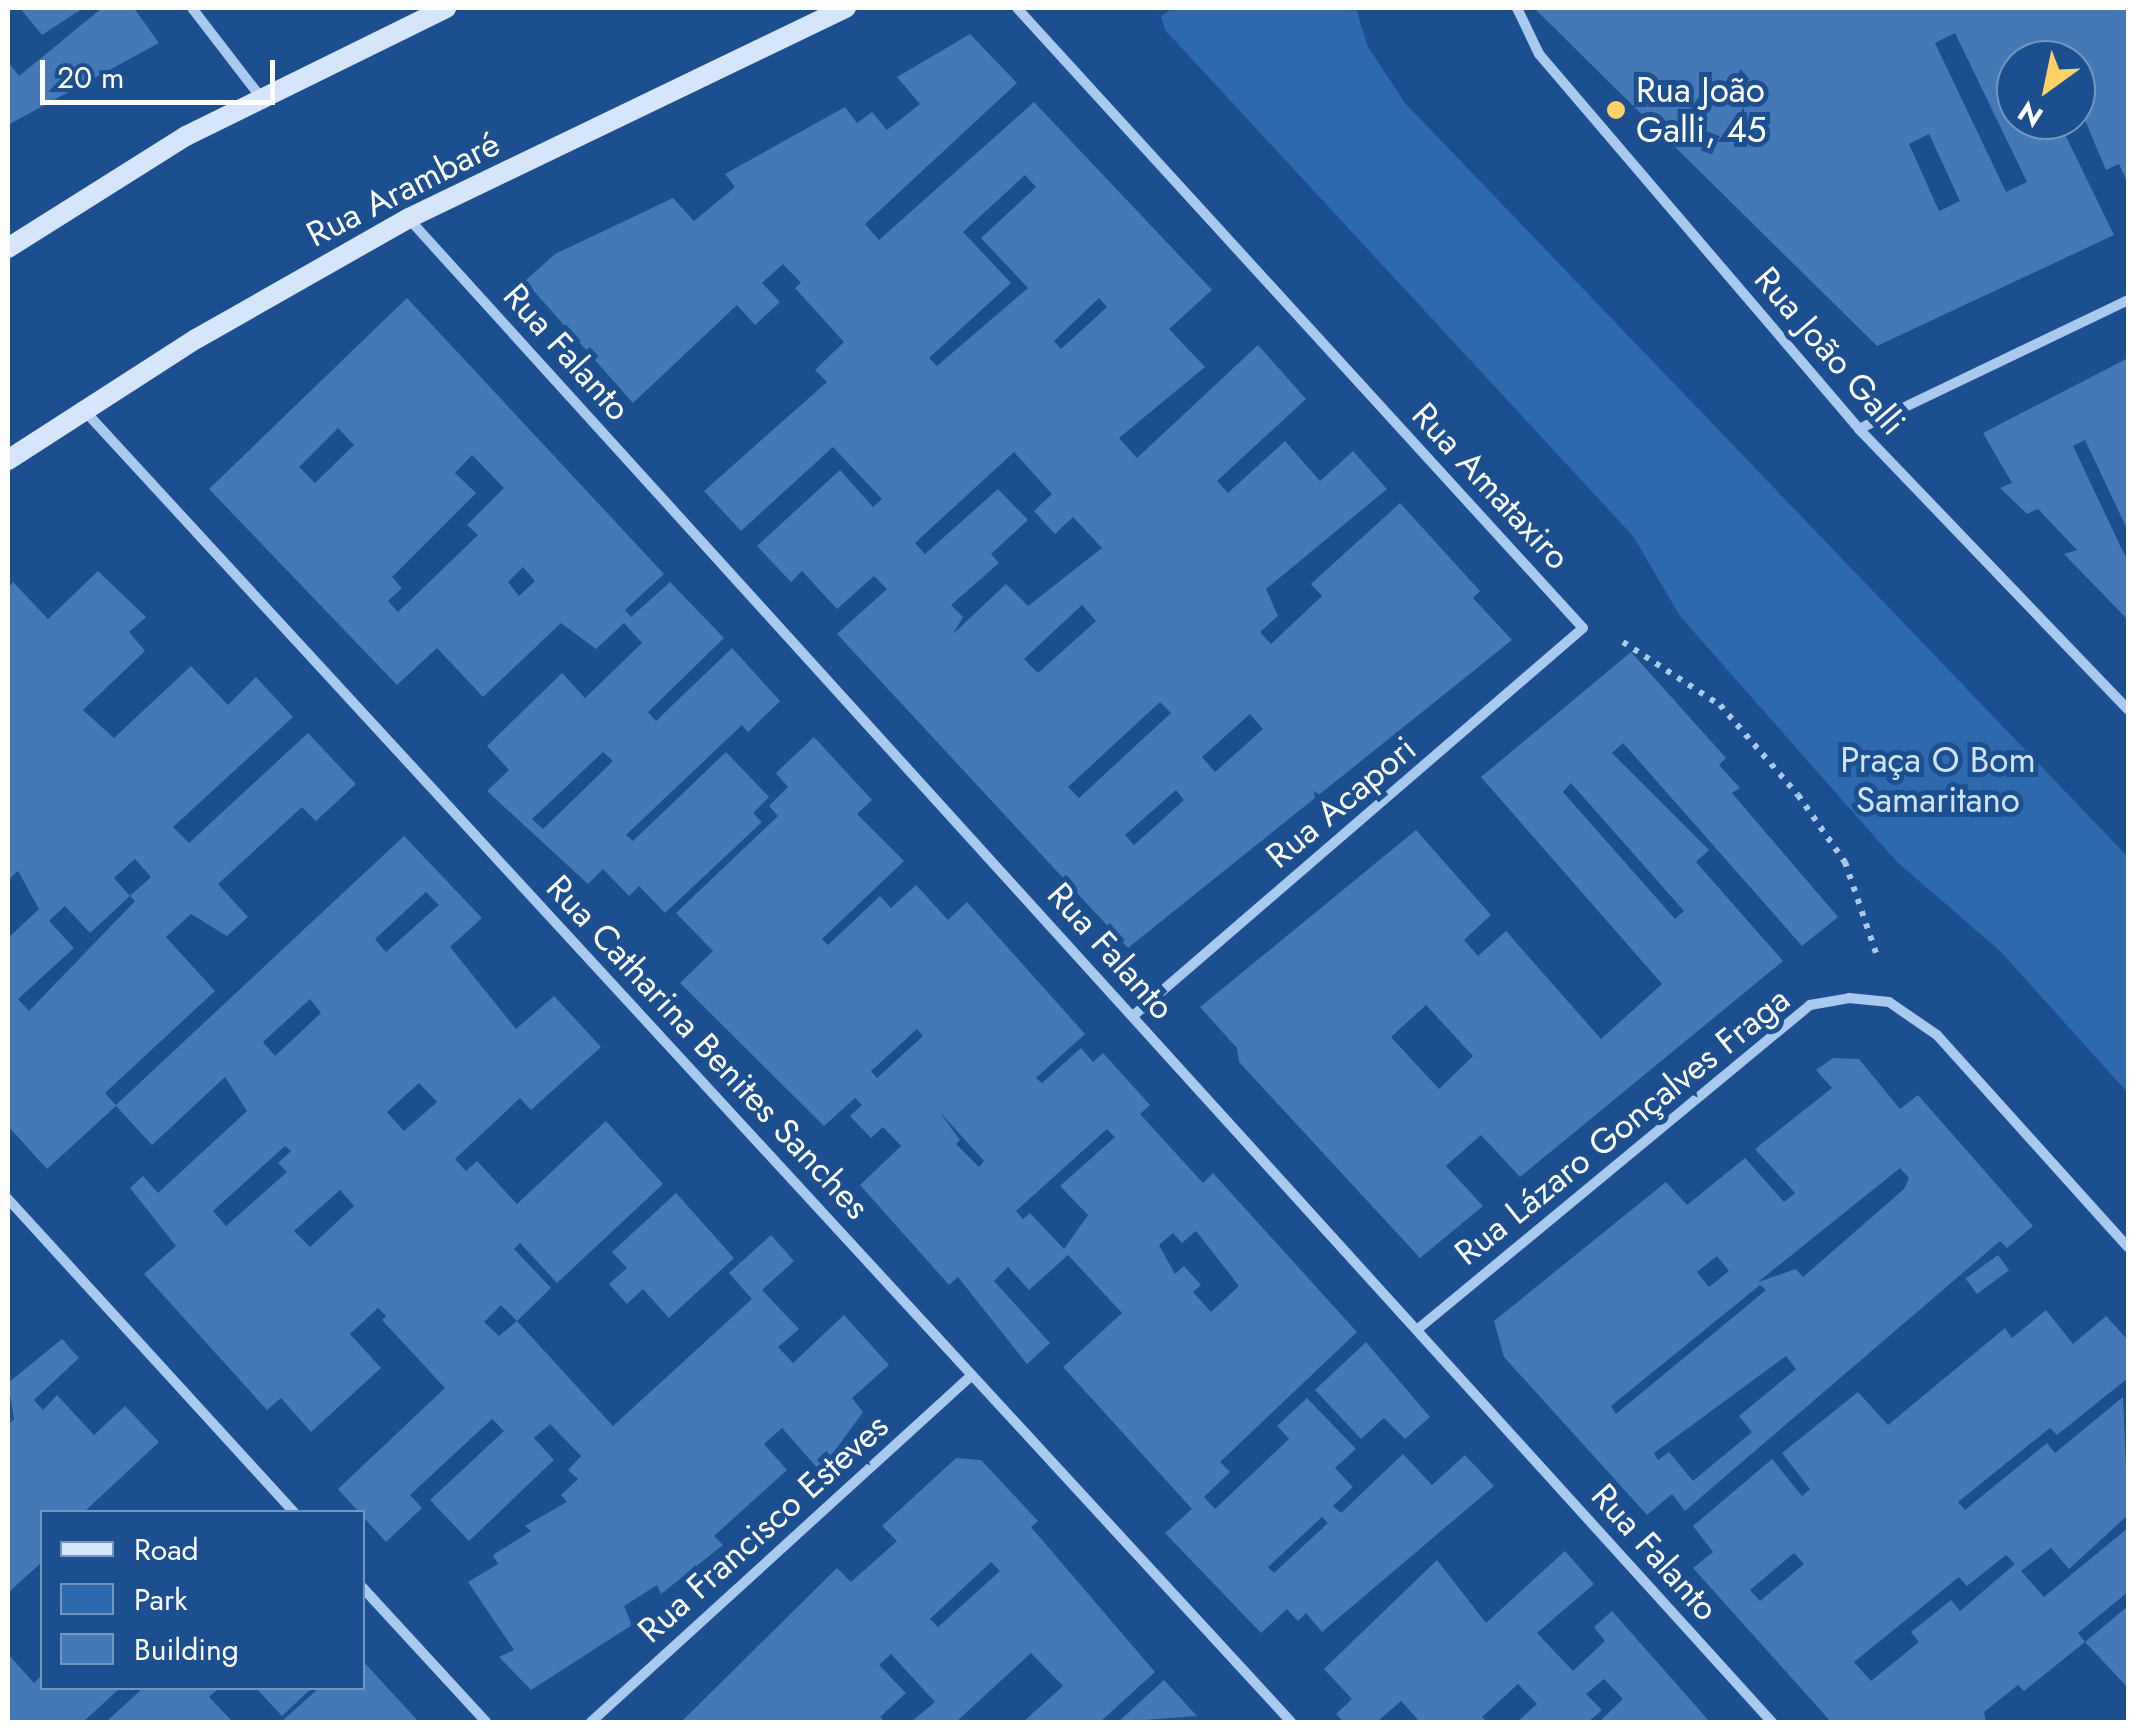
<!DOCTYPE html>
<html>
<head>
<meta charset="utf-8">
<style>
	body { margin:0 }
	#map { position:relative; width:2136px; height:1730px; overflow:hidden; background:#1b4f8f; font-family:Jost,sans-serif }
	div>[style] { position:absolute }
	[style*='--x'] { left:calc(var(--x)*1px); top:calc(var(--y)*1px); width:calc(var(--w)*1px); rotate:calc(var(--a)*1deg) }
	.green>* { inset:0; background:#2e69ad }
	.building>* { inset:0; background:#4478b7; transform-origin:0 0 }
	.path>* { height:6px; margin-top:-3px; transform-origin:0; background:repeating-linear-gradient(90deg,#a9c9ee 0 5px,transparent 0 13px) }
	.minor>* { height:10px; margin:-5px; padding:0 5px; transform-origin:5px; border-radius:5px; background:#a9c9ee }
	.secondary>* { height:20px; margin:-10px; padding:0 10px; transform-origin:10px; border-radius:10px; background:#d6e6fa }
	.dots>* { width:28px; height:28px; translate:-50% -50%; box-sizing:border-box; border:5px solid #1b4f8f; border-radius:50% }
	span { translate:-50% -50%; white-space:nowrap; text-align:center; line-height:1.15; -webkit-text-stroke:10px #1b4f8f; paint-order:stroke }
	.poi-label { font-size:35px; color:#fff }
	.left { translate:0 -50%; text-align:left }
	.street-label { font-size:35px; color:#fff }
	.park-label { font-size:35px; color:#cfe3fa }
	.frame { position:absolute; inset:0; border:10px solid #fff; pointer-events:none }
	.legend { position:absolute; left:40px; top:1510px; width:325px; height:180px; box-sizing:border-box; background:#1b4f8f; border:2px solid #7695bc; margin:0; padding:12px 18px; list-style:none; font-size:30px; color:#fff }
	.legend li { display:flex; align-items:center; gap:20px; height:50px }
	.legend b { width:50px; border:2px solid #7695bc }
	.north { position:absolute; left:1996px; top:40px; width:100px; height:100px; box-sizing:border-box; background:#1b4f8f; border:2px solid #7695bc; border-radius:50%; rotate:213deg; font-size:28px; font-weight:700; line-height:40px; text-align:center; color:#fff }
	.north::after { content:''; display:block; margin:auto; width:35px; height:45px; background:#ffd166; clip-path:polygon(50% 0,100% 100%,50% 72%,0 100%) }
	.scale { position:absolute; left:40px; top:60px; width:235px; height:45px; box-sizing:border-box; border:5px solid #fff; border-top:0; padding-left:12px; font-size:30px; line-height:35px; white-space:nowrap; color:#fff; -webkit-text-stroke:8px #1b4f8f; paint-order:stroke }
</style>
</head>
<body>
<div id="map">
	<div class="green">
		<div style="clip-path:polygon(1173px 8px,1356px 8px,1368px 47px,1405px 103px,2128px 857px,2128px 1093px,2000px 951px,1896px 861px,1680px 616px,1633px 536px,1165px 30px,1161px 16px)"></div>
	</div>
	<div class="building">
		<div style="clip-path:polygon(20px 8px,83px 8px,42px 35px)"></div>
		<div style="clip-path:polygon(102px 8px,134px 8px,159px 43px,8px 125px,8px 62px,19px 76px)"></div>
		<div style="clip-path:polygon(evenodd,1534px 8px,2128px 8px,2128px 184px,2119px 164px,2106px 170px,2076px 99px,2076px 60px,2016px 60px,2016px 120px,2058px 120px,2114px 235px,1877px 346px,1534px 8px,1955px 33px,2027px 182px,2006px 192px,1935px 43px,1955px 33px,1534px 8px,1929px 134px,1960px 201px,1939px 211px,1909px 144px,1929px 134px)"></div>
		<div style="clip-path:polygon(evenodd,970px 34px,1017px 83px,865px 224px,879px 240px,1034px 102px,1212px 290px,1169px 329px,1205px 367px,1119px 438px,1137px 458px,1258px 345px,1306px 399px,1217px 481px,1228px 493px,1285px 441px,1320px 481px,1353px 451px,1387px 489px,1266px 589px,1278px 616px,1260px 632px,1271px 644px,1322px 596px,1311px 584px,1400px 503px,1480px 591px,1473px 598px,1512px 640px,1128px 948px,837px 634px,887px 589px,874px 576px,837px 609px,802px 571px,791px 582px,757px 546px,840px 470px,873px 507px,882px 499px,833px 447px,741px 531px,704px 491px,827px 382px,815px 370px,844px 342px,795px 288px,801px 283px,783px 264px,762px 283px,780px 302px,755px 325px,737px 305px,633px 403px,525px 281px,555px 254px,673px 198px,694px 221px,735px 187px,725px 174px,845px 107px,857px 123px,872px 112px,887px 130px,920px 104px,897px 77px,970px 34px,1025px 175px,1036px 187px,981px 238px,1028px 288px,937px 366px,929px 358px,1011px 283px,963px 232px,1025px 175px,970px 34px,1099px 298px,1107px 307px,1061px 349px,1054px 341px,1099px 298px,970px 34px,1014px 452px,1052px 494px,1034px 511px,1055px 534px,1073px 517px,1102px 548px,1028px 606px,1006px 584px,953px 634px,963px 617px,951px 605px,999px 563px,991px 554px,1028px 520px,998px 489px,925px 554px,915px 543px,1014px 452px,970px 34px,1082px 605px,1096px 621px,1038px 673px,1024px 659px,1082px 605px,970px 34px,1160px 702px,1171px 713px,1079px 798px,1068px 787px,1160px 702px,970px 34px,1250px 714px,1263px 729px,1215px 772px,1202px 757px,1250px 714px,970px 34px,1176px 790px,1184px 800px,1134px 845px,1125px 835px,1176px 790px)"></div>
		<div style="clip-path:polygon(evenodd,407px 298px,664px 574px,625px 610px,631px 617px,670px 582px,724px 638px,648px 712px,656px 721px,732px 648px,780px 701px,748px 732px,742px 725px,626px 835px,633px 841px,726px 752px,769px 797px,753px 813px,762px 822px,665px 913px,639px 886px,629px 896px,603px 869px,588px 884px,487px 791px,509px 770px,487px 746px,562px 673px,585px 698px,642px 643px,624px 623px,596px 649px,561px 623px,483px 697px,437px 648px,397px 685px,209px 489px,407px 298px,338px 428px,354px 445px,315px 483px,299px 467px,338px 428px,407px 298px,472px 455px,504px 488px,467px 525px,478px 535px,398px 612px,388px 601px,402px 588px,392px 577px,476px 493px,455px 473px,472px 455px,407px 298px,523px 567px,535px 581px,519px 596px,508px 582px,523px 567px,407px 298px,603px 752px,613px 761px,543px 829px,532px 819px,603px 752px)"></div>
		<div style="clip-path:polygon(2128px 358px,2128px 531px,2085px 440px,2073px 446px,2128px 562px,2128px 620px,2064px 554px,2077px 550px,2038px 509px,2027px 514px,2000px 488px,2012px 483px,1983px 433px)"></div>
		<div style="clip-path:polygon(evenodd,98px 571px,146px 617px,129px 632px,145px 651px,83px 710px,114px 738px,191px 666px,228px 705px,256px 677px,293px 717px,173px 827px,189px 843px,308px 733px,356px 784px,316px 821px,302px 807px,218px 884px,248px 917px,227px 936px,191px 914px,166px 937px,215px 991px,105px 1093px,116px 1105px,404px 836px,482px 918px,450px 947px,516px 1029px,554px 996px,601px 1047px,531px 1110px,520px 1098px,455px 1159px,466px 1171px,477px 1161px,517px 1204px,606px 1121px,663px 1184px,557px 1283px,520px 1243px,514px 1249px,551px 1288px,517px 1321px,501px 1305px,484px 1322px,499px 1336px,517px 1321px,613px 1426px,752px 1299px,729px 1273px,771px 1235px,794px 1261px,762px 1290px,799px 1329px,778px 1347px,793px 1363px,844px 1315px,889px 1365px,852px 1398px,863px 1412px,820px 1471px,782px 1428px,764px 1444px,787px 1470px,714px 1536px,723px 1545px,661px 1594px,657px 1585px,624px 1606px,632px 1625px,531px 1690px,499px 1657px,514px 1650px,468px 1582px,498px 1564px,493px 1555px,531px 1531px,525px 1526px,567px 1502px,561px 1495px,578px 1479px,568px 1470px,581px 1456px,550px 1424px,534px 1438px,554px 1460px,469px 1541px,430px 1500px,504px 1431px,492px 1419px,410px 1495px,422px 1508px,386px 1542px,338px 1489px,445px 1388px,382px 1320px,386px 1316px,378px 1308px,350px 1334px,381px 1368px,311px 1432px,281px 1398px,267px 1410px,144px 1274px,176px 1246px,130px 1188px,143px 1176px,158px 1193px,247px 1111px,225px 1077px,152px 1145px,116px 1106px,47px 1169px,8px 1126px,8px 938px,39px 909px,18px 871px,8px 880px,8px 588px,13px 582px,48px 619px,98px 571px,135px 859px,151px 877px,130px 896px,135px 901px,29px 1011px,18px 999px,74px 948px,49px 921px,65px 906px,90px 933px,130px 896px,114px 878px,135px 859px,98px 571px,426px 892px,439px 905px,386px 952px,375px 939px,426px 892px,98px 571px,310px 999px,321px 1013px,275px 1056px,263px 1042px,310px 999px,98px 571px,419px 1083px,437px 1102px,404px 1131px,387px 1112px,419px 1083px,98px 571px,285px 1146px,291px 1151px,278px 1163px,287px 1172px,226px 1226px,213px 1211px,285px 1146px,98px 571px,340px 1190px,354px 1206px,310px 1247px,294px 1231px,340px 1190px)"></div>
		<div style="clip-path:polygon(evenodd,1631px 652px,1726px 758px,1719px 765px,1740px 788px,1732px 793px,1838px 917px,1802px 946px,1623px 743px,1612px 753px,1709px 850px,1696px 862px,1783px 961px,1520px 1177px,1481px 1135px,1446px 1166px,1483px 1206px,1420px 1258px,1239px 1062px,1237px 1048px,1200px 1007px,1416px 830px,1491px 915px,1464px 940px,1478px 956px,1506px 931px,1601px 1039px,1662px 984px,1481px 777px,1631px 652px,1571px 783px,1684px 911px,1675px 919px,1563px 792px,1571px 783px,1631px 652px,1426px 1005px,1473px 1056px,1439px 1089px,1391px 1037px,1426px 1005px)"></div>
		<div style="clip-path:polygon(evenodd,814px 737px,872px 800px,857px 814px,904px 861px,822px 939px,828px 945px,880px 896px,891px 908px,916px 885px,948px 920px,967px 902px,1085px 1034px,1036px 1078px,1042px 1083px,1081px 1048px,1093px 1062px,1103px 1053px,1150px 1105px,1140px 1114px,1203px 1183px,1213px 1173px,1357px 1332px,1220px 1462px,1230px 1472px,1204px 1497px,1215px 1509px,1289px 1439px,1277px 1426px,1307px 1398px,1356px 1449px,1335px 1468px,1353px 1487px,1333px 1506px,1341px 1513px,1403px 1454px,1432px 1485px,1465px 1455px,1494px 1486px,1322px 1632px,1306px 1613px,1298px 1621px,1287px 1609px,1261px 1633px,1165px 1533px,1192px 1509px,1063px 1367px,1122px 1313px,1068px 1255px,1029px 1290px,1008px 1267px,994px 1281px,1050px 1343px,1027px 1364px,958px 1277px,949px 1285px,860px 1185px,901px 1146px,883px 1127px,871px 1138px,850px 1116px,862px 1105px,855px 1098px,824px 1126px,680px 983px,713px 951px,676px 913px,778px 816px,769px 806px,788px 787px,776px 773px,814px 737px,917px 1029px,923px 1036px,877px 1078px,871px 1071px,917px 1029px,814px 737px,939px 1111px,984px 1161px,979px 1167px,956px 1144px,960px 1140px,939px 1111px,814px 737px,1107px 1129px,1115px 1137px,1060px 1186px,1088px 1215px,1064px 1249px,1030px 1213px,1023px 1219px,1016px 1211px,1107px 1129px,814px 737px,1196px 1231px,1239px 1286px,1211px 1312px,1193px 1292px,1201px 1285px,1184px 1266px,1175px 1274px,1159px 1245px,1173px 1233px,1182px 1243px,1196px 1231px,814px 737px,1322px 1517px,1328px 1523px,1274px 1573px,1268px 1567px,1322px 1517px)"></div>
		<div style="clip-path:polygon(evenodd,1833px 1058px,1859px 1059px,1900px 1109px,1918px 1095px,2033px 1226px,2007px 1248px,2000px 1241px,1685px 1511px,1672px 1494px,1647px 1515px,1504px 1357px,1494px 1321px,1666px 1182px,1687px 1205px,1745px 1158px,1784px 1202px,1795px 1193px,1755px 1149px,1832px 1088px,1816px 1070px,1833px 1058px,1900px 1168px,1909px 1178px,1904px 1189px,1803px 1277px,1796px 1269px,1758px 1282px,1900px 1168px,1833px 1058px,1717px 1256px,1729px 1271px,1709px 1287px,1697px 1272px,1717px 1256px,1833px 1058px,1760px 1285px,1766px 1290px,1616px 1414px,1611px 1406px,1760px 1285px,1833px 1058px,1786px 1356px,1796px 1369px,1739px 1416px,1752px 1432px,1693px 1481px,1669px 1452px,1658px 1460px,1654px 1453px,1786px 1356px)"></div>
		<div style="clip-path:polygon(676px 1193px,734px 1258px,669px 1318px,643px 1289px,627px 1304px,609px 1284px,627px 1268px,612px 1252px)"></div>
		<div style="left:1998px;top:1255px;width:19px;height:40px;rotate:54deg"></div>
		<div style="clip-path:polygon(evenodd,2046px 1310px,2073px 1344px,2106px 1316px,2128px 1340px,2128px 1378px,2057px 1435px,2050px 1428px,1958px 1502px,1965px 1510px,2047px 1443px,2055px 1453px,2123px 1397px,2128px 1515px,2069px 1569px,2051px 1548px,2021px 1571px,2044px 1597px,2128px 1528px,2128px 1592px,2078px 1633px,2085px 1642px,2128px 1606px,2128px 1688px,2085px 1642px,2024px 1691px,2018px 1685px,1984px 1712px,1986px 1722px,1831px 1722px,1693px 1568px,1713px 1552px,1693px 1526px,1772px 1459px,1802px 1496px,1810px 1489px,1782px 1453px,1858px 1392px,1888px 1425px,2005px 1328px,2012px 1338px,2046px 1310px,1794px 1553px,1804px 1564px,1760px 1601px,1750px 1590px,1794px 1553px,2046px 1310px,2006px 1555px,2015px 1564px,1960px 1611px,1951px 1600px,1911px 1632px,1919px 1642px,1871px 1681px,1854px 1662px,1959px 1577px,1967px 1586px,2006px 1555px)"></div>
		<div style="clip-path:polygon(62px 1339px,79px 1358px,34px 1400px,43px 1410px,57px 1395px,94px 1435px,125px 1406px,159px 1442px,84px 1512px,42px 1512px,42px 1562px,10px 1591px,8px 1425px,14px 1419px,8px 1383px)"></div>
		<div style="clip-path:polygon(1366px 1342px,1430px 1417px,1405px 1439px,1384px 1418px,1361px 1439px,1315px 1390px)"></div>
		<div style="clip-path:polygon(evenodd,956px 1458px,981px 1460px,1038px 1521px,1031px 1527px,1155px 1672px,1100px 1722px,1023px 1722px,1063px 1686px,1031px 1653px,956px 1722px,911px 1722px,935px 1702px,891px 1654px,879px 1665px,906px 1693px,880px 1717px,885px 1722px,681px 1722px,837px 1568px,851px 1582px,897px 1541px,882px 1526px,956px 1458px,991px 1562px,1000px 1571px,938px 1627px,930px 1619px,991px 1562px)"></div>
		<div style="clip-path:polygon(1565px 1551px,1594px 1584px,1537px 1633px,1573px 1671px,1605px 1641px,1594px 1627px,1612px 1611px,1710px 1722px,1599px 1722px,1623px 1699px,1604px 1679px,1586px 1694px,1602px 1710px,1588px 1722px,1517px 1722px,1537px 1704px,1518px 1684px,1482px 1717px,1487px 1722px,1420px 1722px,1401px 1701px,1377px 1722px,1344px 1722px,1336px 1714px,1352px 1699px,1324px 1669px,1437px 1560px,1486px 1623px)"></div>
		<div style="clip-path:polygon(8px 1654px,34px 1683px,42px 1675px,42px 1688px,120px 1688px,83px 1722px,8px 1722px)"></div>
		<div style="clip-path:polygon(362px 1660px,419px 1722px,281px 1722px,319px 1688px,362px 1688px)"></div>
		<div style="clip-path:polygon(1164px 1680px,1197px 1716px,1118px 1722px)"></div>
		<div style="clip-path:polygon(143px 1688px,219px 1688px,209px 1697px,233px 1722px,106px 1722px)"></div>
		<div style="clip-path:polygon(256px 1688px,312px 1688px,282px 1716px)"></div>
	</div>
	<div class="path">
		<div style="--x:1623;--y:642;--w:116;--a:33"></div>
		<div style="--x:1720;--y:705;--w:119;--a:49.1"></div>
		<div style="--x:1798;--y:795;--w:82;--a:55"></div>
		<div style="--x:1845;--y:862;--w:96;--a:71.2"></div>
	</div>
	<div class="minor">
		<div style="--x:192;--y:8;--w:115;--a:52.4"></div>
		<div style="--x:1017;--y:8;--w:839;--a:47.61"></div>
		<div style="--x:1583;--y:628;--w:594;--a:139.23"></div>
		<div style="--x:1517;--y:8;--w:51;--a:64.4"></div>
		<div style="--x:1539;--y:54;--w:493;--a:49.5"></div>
		<div style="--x:1859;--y:429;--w:389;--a:46.2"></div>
		<div style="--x:409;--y:219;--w:2029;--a:47.8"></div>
		<div style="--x:83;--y:409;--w:1784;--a:47.38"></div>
		<div style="--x:1859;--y:429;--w:298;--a:-25.6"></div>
		<div style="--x:8;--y:1199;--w:424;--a:47.6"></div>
		<div style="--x:1418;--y:1329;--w:509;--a:-39.57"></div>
		<div style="--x:1810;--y:1005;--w:40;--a:-10"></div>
		<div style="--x:1849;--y:998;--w:40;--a:5.7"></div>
		<div style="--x:1889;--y:1002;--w:58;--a:34.5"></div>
		<div style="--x:1937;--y:1035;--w:285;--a:48"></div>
		<div style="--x:362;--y:1587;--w:183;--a:47.4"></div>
		<div style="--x:591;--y:1722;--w:515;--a:-42.33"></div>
	</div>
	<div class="secondary">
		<div style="--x:8;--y:248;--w:210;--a:-32.2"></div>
		<div style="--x:186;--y:136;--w:290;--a:-26.2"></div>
		<div style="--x:8;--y:460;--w:224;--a:-32.8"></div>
		<div style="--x:196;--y:339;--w:245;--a:-29.6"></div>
		<div style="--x:409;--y:218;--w:485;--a:-25.7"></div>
	</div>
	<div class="dots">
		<div style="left:1616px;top:110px;background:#ffd166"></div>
	</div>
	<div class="poi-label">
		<span class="left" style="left:1636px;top:110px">Rua João<br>Galli, 45</span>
	</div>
	<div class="street-label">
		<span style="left:403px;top:189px;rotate:-27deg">Rua Arambaré</span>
		<span style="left:1830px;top:351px;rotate:49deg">Rua João Galli</span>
		<span style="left:567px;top:352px;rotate:48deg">Rua Falanto</span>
		<span style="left:1491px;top:486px;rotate:47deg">Rua Amataxiro</span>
		<span style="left:1341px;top:802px;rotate:-40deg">Rua Acapori</span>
		<span style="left:1111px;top:951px;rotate:48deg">Rua Falanto</span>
		<span style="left:708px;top:1047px;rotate:47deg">Rua Catharina Benites Sanches</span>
		<span style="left:1622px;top:1126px;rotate:-39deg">Rua Lázaro Gonçalves Fraga</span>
		<span style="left:763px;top:1528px;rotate:-42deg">Rua Francisco Esteves</span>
		<span style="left:1655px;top:1552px;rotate:48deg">Rua Falanto</span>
	</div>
	<div class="park-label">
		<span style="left:1938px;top:780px">Praça O Bom<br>Samaritano</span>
	</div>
	<div class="frame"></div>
	<ul class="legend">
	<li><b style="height:12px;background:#d6e6fa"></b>Road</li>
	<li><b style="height:28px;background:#2e69ad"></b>Park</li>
	<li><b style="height:28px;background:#4478b7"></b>Building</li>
	</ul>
	<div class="north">N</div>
	<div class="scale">20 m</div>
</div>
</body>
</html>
